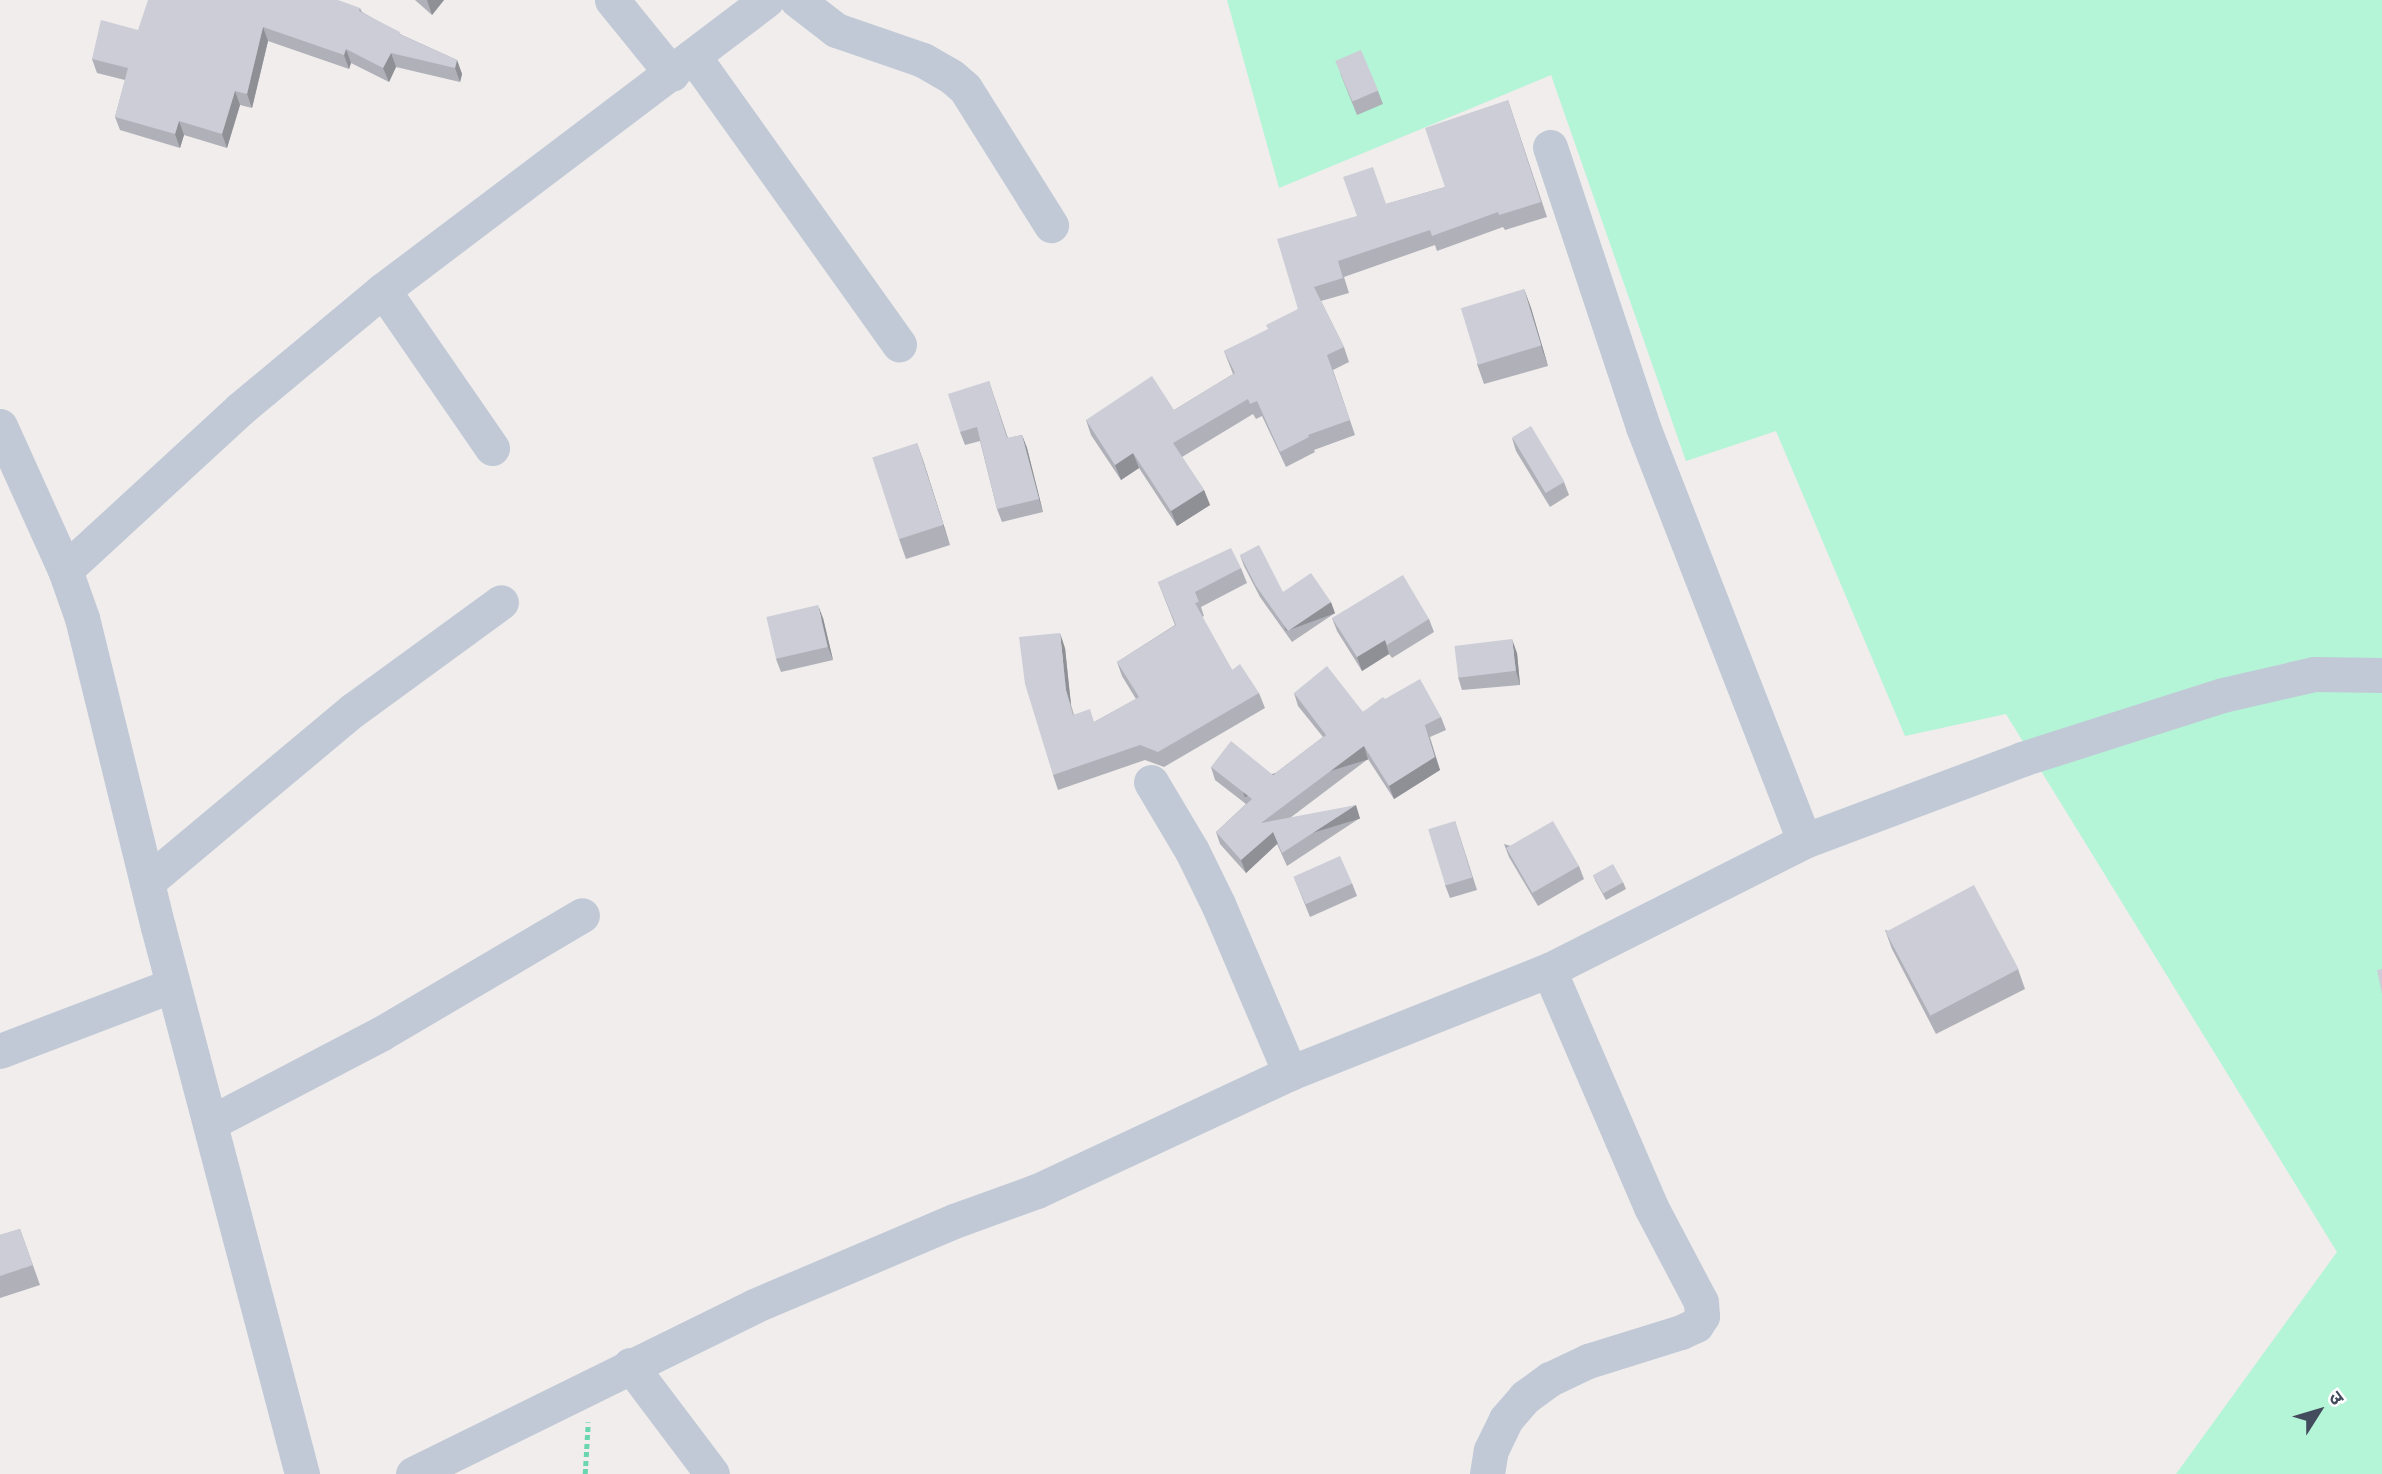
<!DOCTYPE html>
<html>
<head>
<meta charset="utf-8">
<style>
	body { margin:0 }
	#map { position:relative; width:2382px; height:1474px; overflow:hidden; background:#f0edec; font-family:"DM Sans","Noto Sans Devanagari",sans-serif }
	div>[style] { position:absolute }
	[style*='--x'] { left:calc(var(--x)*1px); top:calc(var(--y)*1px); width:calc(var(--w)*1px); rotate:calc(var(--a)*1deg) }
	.green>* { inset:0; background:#b4f4d7 }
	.path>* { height:4.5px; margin-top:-2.25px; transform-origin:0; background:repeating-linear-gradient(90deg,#69d6b1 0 5px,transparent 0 8.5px) }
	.minor>* { height:35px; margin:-17.5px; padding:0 17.5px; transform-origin:17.5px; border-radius:17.5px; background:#c1c9d6 }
	.wall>* { inset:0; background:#afb0b8 }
	.shaded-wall>* { inset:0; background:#8f9096; transform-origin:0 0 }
	.building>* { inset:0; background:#cccdd6; transform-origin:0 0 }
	span { translate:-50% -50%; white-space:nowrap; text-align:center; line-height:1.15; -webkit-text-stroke:7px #fff; paint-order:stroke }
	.north { position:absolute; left:2284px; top:1376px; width:70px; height:70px; -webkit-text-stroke:5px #fff; paint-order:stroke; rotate:53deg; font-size:19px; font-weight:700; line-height:28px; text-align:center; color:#434c5d }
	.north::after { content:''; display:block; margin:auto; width:24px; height:32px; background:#434c5d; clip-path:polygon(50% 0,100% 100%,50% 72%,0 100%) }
</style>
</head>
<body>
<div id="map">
	<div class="green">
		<div style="clip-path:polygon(1227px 0,2382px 0,2382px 1474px,2176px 1474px,2337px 1252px,2006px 714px,1905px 736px,1776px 431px,1686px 461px,1551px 75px,1279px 188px)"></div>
	</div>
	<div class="path">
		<div style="--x:585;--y:1474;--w:52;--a:-86.7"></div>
	</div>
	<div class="minor">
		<div style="--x:612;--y:0;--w:95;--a:51"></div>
		<div style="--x:797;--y:0;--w:49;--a:37.6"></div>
		<div style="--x:836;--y:30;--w:92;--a:19"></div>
		<div style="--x:923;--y:60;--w:32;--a:30"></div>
		<div style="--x:951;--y:76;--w:18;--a:41"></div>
		<div style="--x:965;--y:88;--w:162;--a:57.9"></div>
		<div style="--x:694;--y:57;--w:353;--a:54.5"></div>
		<div style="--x:1550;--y:147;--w:295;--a:71.6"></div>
		<div style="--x:1643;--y:427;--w:444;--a:68.7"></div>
		<div style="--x:383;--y:290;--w:192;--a:55.4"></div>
		<div style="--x:0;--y:426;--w:158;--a:65.7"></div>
		<div style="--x:65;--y:570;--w:51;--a:70.5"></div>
		<div style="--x:82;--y:618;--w:318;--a:76.2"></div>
		<div style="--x:158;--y:927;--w:566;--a:75.25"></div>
		<div style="--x:65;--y:570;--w:238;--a:-42.6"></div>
		<div style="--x:240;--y:409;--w:186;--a:-39.8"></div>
		<div style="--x:383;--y:290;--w:481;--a:-37.1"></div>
		<div style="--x:1151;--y:782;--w:80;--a:59.3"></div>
		<div style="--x:1192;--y:851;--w:59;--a:63.9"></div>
		<div style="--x:1218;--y:904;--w:184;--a:66.9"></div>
		<div style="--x:147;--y:882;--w:268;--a:-39.9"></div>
		<div style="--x:353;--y:710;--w:183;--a:-36.1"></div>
		<div style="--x:0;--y:1051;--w:185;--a:-20.9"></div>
		<div style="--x:210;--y:1123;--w:194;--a:-27.6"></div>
		<div style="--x:382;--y:1033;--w:232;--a:-30.5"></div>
		<div style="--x:630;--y:1365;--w:136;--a:53"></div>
		<div style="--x:413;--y:1474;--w:380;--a:-26.2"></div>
		<div style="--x:754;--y:1306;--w:217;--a:-23"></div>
		<div style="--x:954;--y:1221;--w:88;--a:-19.9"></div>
		<div style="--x:1037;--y:1191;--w:279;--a:-25"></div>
		<div style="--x:1290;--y:1073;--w:279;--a:-21.7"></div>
		<div style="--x:1549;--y:970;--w:286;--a:-26.8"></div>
		<div style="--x:1804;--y:841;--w:233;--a:-20.6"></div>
		<div style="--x:2022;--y:759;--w:211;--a:-17.7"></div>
		<div style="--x:2223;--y:695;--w:93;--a:-13"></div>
		<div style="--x:2314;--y:674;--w:68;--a:0.8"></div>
		<div style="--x:1487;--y:1474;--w:24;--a:-81"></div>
		<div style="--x:1491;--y:1450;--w:34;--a:-64"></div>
		<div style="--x:1506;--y:1419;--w:29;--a:-49"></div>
		<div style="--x:1525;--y:1397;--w:31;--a:-36"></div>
		<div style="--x:1550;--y:1379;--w:42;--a:-25.3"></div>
		<div style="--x:1588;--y:1361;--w:97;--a:-17.3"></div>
		<div style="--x:1681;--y:1332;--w:17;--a:-25"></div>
		<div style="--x:1696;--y:1325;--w:11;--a:-56"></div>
		<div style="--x:1702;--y:1316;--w:14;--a:-94"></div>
		<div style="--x:1701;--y:1302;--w:107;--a:-117.8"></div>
		<div style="--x:1651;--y:1207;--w:258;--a:-113.3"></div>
	</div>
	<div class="wall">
		<div style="clip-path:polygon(415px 0,444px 0,432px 15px)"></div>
		<div style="clip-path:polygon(360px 8px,362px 12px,402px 35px,457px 60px,462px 74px,460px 82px,396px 67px,389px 82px,351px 63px,349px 69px,268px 41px,252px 108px,240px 105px,227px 148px,184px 135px,180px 148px,120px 130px,115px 117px,125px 80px,97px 73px,92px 59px,138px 30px)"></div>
		<div style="clip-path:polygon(1340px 73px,1378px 91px,1383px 104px,1357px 115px)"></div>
		<div style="clip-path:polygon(1508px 100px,1547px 217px,1505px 230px,1503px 227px,1437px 251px,1435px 245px,1344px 277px,1349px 293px,1321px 301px,1344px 347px,1349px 362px,1333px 370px,1355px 435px,1314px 450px,1315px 452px,1286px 467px,1262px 416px,1256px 419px,1253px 414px,1182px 457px,1204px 490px,1210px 505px,1177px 526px,1139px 468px,1121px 480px,1091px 435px,1086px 420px,1174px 410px,1233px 374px,1224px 351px,1268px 330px,1298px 309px,1357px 216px,1386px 204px,1445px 187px)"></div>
		<div style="clip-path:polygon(1524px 289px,1531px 308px,1548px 366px,1484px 384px,1477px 364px)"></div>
		<div style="clip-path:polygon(989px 381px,1008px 438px,1022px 435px,1027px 448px,1043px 512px,1002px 522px,997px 509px,980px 441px,965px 445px,960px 432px)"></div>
		<div style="clip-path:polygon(1512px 438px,1564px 482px,1569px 495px,1550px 507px,1516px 451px)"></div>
		<div style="clip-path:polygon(917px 443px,950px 545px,906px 559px,899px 539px)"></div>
		<div style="clip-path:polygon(1240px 555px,1283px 592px,1335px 613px,1292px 642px,1260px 597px,1244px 566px)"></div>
		<div style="clip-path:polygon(1241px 568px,1247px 583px,1201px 607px,1204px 616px,1202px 617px,1232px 670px,1259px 693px,1265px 708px,1164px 767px,1145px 760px,1058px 790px,1053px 775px,1065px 648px,1071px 705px,1074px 715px,1094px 722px,1136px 699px,1122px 676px,1117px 662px,1175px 625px,1158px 582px)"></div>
		<div style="clip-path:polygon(823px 618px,833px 660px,781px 672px,776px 659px)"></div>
		<div style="clip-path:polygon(1332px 618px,1429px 619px,1434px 632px,1392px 658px,1389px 654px,1362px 671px,1337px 631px)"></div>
		<div style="clip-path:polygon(1517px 653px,1520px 685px,1462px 690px,1458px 677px)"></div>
		<div style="clip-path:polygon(1294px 693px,1363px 712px,1385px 699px,1441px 717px,1446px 730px,1430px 737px,1440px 770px,1394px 799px,1368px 759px,1290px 818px,1360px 818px,1287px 866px,1277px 844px,1246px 873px,1220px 844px,1216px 832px,1246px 804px,1215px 780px,1211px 767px,1273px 775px,1323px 737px,1298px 706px)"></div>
		<div style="clip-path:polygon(1455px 821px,1477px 890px,1450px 898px,1445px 885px)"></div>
		<div style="clip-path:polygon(1504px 844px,1579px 866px,1584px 879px,1538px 906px,1509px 857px)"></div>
		<div style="clip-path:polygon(1593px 875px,1623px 882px,1626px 889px,1606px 900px,1596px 882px)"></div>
		<div style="clip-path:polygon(1295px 880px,1352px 883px,1357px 896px,1310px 917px)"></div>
		<div style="clip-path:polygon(1885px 930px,2018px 969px,2025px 989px,1936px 1034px,1892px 949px)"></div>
		<div style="clip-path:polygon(20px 1229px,40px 1285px,0 1298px,0 1235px)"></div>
	</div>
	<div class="shaded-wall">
		<div style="clip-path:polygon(427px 0,444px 0,432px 15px)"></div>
		<div style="clip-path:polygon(263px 27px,268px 41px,252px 108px,247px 94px)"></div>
		<div style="clip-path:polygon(346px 49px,351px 63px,349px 69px,344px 55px)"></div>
		<div style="clip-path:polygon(391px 53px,396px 67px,389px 82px,383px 68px)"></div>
		<div style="clip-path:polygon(457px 60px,462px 74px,460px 82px,455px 68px)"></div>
		<div style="clip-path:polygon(235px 91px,240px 105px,227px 148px,222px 134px)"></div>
		<div style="clip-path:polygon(179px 121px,184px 135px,180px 148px,175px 134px)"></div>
		<div style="clip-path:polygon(1524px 289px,1531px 308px,1548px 366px,1541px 346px)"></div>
		<div style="clip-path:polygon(1022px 435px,1027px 448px,1043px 512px,1039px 499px)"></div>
		<div style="clip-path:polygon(917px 443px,924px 463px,950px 545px,943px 525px)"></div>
		<div style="clip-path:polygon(1133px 453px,1139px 468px,1121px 480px,1115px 465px)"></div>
		<div style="clip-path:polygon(1204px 490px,1210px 505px,1177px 526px,1171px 511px)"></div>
		<div style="left:1331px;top:602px;width:12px;height:52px;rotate:70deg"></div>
		<div style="clip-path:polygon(818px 605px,823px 618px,833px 660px,828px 647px)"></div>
		<div style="clip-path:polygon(1060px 633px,1065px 648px,1071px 705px,1079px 730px,1066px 690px)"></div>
		<div style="clip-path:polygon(1512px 639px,1517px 653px,1520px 685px,1516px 671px)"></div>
		<div style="clip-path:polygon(1385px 640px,1389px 654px,1362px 671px,1357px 657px)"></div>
		<div style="clip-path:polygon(1425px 725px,1440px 770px,1394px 799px,1389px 786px)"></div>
		<div style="left:1364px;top:746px;width:14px;height:129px;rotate:73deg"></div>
		<div style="left:1356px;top:805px;width:14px;height:88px;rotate:73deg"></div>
		<div style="clip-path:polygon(1273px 832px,1277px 844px,1246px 873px,1241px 860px)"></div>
	</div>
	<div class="building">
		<div style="clip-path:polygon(148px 0,338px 0,360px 8px,359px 11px,400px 32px,399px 34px,457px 60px,455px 68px,391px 53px,383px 68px,346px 49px,344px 55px,263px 27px,247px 94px,235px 91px,222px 134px,179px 121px,175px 134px,115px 117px,128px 68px,92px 59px,101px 20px,138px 30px)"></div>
		<div style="left:1361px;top:50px;width:44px;height:28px;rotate:67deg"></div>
		<div style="clip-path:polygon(1508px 100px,1541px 202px,1499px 215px,1498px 212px,1432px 236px,1430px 230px,1338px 261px,1343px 278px,1314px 287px,1344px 347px,1327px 355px,1350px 420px,1308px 435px,1309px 437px,1280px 452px,1257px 401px,1250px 404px,1248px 399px,1173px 443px,1204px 490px,1171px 511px,1133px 453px,1115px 465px,1086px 420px,1152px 376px,1174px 410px,1235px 373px,1224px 351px,1268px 329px,1266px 325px,1298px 309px,1277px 239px,1357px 216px,1343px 177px,1373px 167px,1386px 204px,1445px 187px,1425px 128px)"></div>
		<div style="left:1524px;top:289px;width:59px;height:66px;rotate:73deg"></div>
		<div style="clip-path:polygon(989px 381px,1007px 438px,1022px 435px,1039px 499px,997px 509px,977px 427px,960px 432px,948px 394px)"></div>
		<div style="left:1531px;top:426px;width:65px;height:22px;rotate:59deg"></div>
		<div style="left:917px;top:443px;width:86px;height:47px;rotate:72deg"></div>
		<div style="clip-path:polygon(1259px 545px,1283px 592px,1311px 573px,1331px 602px,1288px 631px,1256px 586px,1240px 555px)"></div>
		<div style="clip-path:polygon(1231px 548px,1241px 568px,1195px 592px,1199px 602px,1195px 603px,1232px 670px,1240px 664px,1259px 693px,1158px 752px,1140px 745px,1053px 775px,1025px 684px,1019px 637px,1060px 633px,1066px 690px,1073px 715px,1090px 709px,1094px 722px,1139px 697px,1117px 662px,1176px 625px,1158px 582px)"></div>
		<div style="clip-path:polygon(1403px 575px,1429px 619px,1387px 645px,1385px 640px,1357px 657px,1332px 618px)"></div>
		<div style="left:818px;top:605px;width:43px;height:53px;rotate:77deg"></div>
		<div style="left:1512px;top:639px;width:32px;height:58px;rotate:83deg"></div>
		<div style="clip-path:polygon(1327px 666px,1363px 712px,1383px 697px,1385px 699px,1420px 679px,1441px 717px,1425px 725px,1435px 757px,1389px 786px,1364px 746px,1261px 823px,1356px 805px,1282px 853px,1273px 832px,1241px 860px,1216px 832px,1252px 799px,1211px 767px,1231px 741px,1273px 775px,1326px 735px,1294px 693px)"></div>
		<div style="left:1455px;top:821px;width:59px;height:28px;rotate:73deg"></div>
		<div style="left:1553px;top:821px;width:52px;height:54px;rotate:60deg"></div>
		<div style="left:1340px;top:856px;width:30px;height:51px;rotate:66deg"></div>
		<div style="left:1613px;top:864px;width:21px;height:23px;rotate:61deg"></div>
		<div style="left:1974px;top:885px;width:95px;height:100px;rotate:62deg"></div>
		<div style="clip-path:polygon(2382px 969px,2382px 994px,2377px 970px)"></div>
		<div style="clip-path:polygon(20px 1229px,33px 1265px,0 1276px,0 1235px)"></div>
	</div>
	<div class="north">उ</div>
</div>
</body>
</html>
